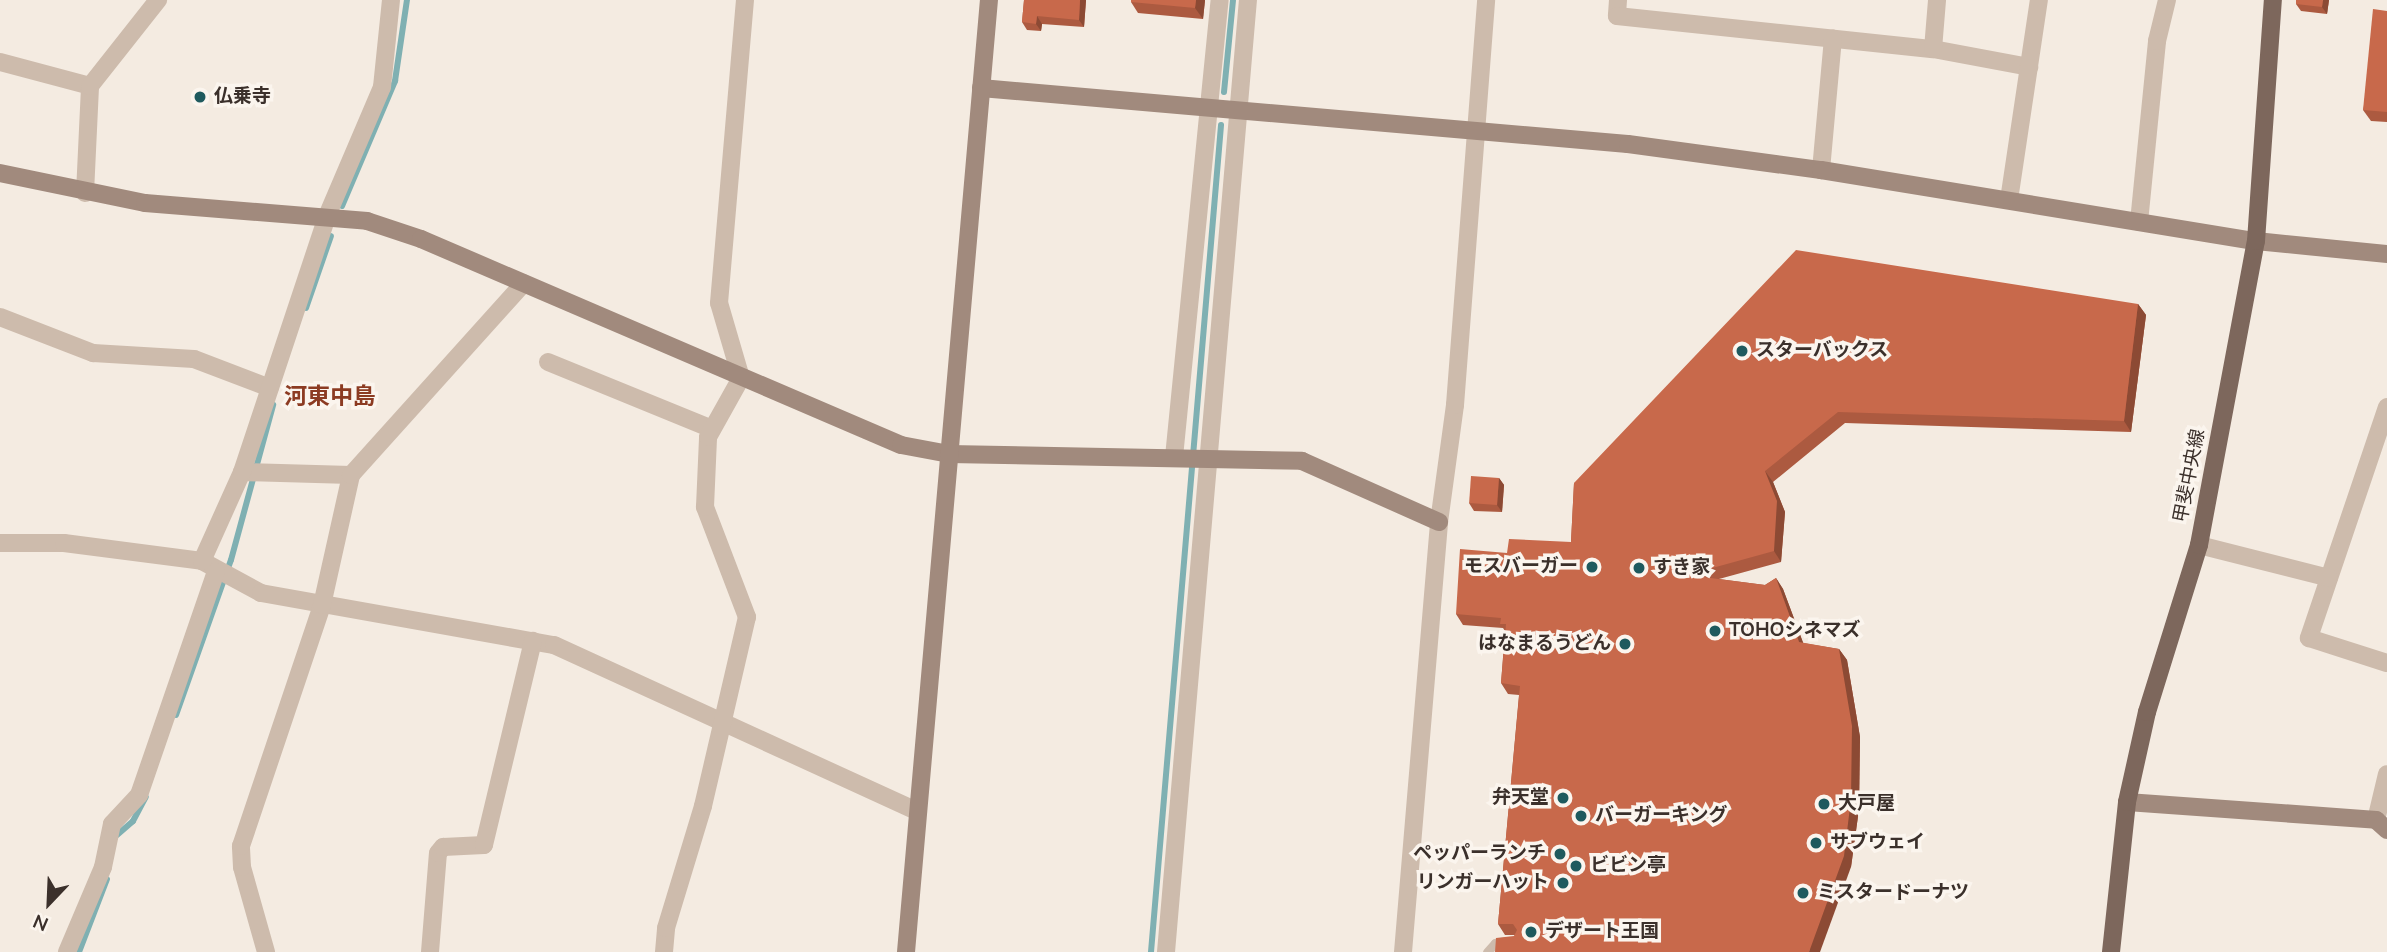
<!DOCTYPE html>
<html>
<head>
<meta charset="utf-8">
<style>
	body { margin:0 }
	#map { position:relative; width:2387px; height:952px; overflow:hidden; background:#f4ebe1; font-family:"Nunito Sans","Noto Sans JP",sans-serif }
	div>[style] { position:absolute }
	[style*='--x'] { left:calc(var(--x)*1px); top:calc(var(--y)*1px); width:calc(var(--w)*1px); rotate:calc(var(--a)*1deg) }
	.stream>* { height:6px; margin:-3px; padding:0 3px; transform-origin:3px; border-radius:3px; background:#7fb0b2 }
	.lane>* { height:9px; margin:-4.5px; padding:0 4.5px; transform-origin:4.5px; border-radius:4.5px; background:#cdbbac }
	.street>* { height:18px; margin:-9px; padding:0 9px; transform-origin:9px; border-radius:9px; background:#cdbbac }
	.secondary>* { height:18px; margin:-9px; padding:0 9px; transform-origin:9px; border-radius:9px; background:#a18a7d }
	.primary>* { height:18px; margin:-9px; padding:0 9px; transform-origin:9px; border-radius:9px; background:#7d675c }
	.wall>* { inset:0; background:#ac5a40 }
	.shaded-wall>* { inset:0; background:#8c4a34 }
	.building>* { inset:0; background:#c8694b; transform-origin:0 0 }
	.dots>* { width:19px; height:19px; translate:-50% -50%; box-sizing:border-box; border:4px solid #fbf5ee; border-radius:50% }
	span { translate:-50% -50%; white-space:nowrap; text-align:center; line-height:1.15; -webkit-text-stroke:7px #fbf5ee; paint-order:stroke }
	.poi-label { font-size:19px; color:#3b302b; font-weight:700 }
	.left { translate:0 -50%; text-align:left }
	.right { translate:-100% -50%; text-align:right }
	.street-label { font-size:19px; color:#3b302b }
	.quarter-label { font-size:23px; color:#8c3b22; font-weight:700 }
	.north { position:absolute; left:14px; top:868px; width:70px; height:70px; -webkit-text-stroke:5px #fbf5ee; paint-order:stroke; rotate:203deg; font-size:19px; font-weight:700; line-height:28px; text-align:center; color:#3b302b }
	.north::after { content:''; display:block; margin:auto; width:24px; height:32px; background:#3b302b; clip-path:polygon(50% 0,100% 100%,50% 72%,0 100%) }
</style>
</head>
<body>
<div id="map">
	<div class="stream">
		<div style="--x:1224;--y:92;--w:92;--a:-84.4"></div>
		<div style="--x:342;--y:206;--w:136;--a:-67"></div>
		<div style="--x:395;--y:81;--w:82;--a:-81.6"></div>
		<div style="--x:306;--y:308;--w:76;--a:-70.9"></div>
		<div style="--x:176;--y:715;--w:164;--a:-70.5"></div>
		<div style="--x:231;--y:560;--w:161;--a:-74.8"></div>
		<div style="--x:117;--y:835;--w:21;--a:-41"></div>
		<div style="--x:133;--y:821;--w:27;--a:-62"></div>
		<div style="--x:79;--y:952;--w:78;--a:-69"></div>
		<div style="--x:1151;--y:952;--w:830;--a:-85.16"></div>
	</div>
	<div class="lane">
		<div style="--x:1487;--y:952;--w:12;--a:-48"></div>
		<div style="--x:1495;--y:943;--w:10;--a:-11"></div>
	</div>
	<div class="street">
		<div style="--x:1618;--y:0;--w:16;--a:94"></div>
		<div style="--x:1617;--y:16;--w:318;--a:6"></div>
		<div style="--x:1933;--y:49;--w:98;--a:10.6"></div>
		<div style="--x:1933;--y:49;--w:49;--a:-85.3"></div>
		<div style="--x:0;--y:62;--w:93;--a:14.9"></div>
		<div style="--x:1821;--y:170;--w:132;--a:-84.8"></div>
		<div style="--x:85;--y:193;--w:107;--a:-87.3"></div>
		<div style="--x:90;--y:86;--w:110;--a:-51.7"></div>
		<div style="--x:2009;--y:200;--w:202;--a:-81.5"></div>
		<div style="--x:2139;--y:222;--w:182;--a:-84.3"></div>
		<div style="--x:2157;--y:41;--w:42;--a:-76.3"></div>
		<div style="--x:0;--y:317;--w:100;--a:21.2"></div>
		<div style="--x:93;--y:353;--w:101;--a:3.4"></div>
		<div style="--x:194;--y:359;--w:81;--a:20.9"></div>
		<div style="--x:548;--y:362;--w:177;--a:22.2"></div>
		<div style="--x:2387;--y:407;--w:244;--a:108.7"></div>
		<div style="--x:2309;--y:638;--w:82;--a:17.8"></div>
		<div style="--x:1174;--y:457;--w:459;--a:-84.3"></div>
		<div style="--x:242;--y:472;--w:109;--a:1.6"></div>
		<div style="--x:0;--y:543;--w:64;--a:0"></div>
		<div style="--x:64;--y:543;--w:139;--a:7.4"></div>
		<div style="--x:202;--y:561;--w:67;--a:28.5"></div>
		<div style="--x:261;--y:593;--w:298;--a:10.1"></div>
		<div style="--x:554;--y:645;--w:400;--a:24.6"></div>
		<div style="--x:2199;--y:545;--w:134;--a:14.2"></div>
		<div style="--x:202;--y:561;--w:98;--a:-65.8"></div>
		<div style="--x:242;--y:472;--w:270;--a:-71.6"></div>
		<div style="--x:327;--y:216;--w:140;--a:-66.9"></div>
		<div style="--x:382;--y:87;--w:87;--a:-84.1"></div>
		<div style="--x:2376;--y:820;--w:47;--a:-76.6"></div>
		<div style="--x:67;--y:952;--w:92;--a:-67"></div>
		<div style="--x:103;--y:867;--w:44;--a:-78.2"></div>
		<div style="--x:112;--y:824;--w:40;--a:-47"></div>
		<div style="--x:139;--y:795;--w:236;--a:-71"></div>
		<div style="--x:266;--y:952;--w:88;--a:-105.8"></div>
		<div style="--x:242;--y:867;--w:21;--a:-93"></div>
		<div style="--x:241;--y:846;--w:254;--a:-71.4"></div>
		<div style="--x:322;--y:605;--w:133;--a:-77.4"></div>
		<div style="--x:351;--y:475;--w:258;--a:-48"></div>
		<div style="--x:430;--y:952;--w:99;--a:-85.4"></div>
		<div style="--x:438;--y:853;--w:8;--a:-50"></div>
		<div style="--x:443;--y:847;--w:41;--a:-2.8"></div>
		<div style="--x:484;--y:845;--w:210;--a:-76.5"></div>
		<div style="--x:664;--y:952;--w:24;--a:-85"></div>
		<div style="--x:666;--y:928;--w:127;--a:-73.1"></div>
		<div style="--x:703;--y:806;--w:194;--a:-76.9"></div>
		<div style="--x:747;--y:617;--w:118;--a:-110.9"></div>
		<div style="--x:705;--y:507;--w:70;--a:-87.5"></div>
		<div style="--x:708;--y:437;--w:68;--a:-60.8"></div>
		<div style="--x:741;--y:378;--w:78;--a:-106.3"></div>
		<div style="--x:719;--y:303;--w:304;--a:-85.1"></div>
		<div style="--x:1166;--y:952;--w:956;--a:-85.08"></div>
		<div style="--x:1403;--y:952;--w:432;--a:-85.2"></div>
		<div style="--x:1439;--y:522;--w:118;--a:-82.2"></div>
		<div style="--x:1455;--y:405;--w:406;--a:-85.6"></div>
	</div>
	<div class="secondary">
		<div style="--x:981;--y:88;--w:649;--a:4.95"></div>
		<div style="--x:1628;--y:144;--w:195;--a:7.7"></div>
		<div style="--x:1821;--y:170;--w:441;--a:9.3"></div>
		<div style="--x:2256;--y:241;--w:132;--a:5.7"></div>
		<div style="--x:0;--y:173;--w:148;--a:11.7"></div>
		<div style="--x:145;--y:203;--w:223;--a:4.6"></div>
		<div style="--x:367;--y:221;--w:57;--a:18.4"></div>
		<div style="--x:421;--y:239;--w:522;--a:23.23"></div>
		<div style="--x:901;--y:445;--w:49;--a:10.6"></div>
		<div style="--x:949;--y:454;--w:353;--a:1.1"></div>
		<div style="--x:1302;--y:461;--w:150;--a:24"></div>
		<div style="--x:2127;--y:802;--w:250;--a:4.1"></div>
		<div style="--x:2376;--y:820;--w:15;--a:42"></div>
		<div style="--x:906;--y:952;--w:956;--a:-85.02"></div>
	</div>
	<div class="primary">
		<div style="--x:2111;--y:952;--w:151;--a:-83.9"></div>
		<div style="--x:2127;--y:802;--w:92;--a:-77.5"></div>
		<div style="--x:2147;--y:712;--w:175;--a:-72.7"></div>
		<div style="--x:2199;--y:545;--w:309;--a:-79.4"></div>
		<div style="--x:2256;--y:241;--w:242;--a:-86"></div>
	</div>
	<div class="wall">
		<div style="clip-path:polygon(1024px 0,1086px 0,1084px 27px,1042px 24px,1041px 31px,1027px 30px,1022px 22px)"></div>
		<div style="clip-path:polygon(1205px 0,1203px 19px,1138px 13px,1131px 2px)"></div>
		<div style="clip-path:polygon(2329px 0,2327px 14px,2301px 11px,2296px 4px)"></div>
		<div style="clip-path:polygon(2387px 11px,2387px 122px,2371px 121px,2363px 110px)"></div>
		<div style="clip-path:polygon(2138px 304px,2146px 315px,2131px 432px,1845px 423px,1773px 482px,1785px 512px,1781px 562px,1719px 579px,1765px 585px,1776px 578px,1783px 589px,1803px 643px,1839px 649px,1847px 660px,1860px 737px,1859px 809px,1851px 867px,1514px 936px,1515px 935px,1505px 935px,1498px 924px,1519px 695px,1508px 694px,1501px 683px,1505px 631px,1503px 628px,1463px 625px,1456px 614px,1507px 553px,1571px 542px,1574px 483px)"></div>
		<div style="clip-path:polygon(1499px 478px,1504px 485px,1502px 512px,1474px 511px,1469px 503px)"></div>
	</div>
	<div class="shaded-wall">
		<div style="clip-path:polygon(1080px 0,1086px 0,1084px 27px,1079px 20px)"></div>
		<div style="clip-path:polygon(1196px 0,1205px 0,1203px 19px,1195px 8px)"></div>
		<div style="clip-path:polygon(2323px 0,2329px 0,2327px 14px,2322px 7px)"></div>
		<div style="clip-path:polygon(1037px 16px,1042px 24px,1041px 31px,1036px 24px)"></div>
		<div style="clip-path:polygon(2138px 304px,2146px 315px,2131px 432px,2124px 421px)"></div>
		<div style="clip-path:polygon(1765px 471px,1773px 482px,1785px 512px,1781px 562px,1774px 551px)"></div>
		<div style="clip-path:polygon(1499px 478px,1504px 485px,1502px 512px,1497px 505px)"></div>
		<div style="clip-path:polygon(1776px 578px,1783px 589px,1807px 653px,1799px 642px)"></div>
		<div style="clip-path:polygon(1839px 649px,1847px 660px,1860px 737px,1859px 809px,1851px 867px,1820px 952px,1809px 952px)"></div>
	</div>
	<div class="building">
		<div style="clip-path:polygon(1024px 0,1080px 0,1079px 20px,1037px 16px,1036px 24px,1022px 22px)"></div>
		<div style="clip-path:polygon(1131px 0,1196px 0,1195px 8px,1131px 2px)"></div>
		<div style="clip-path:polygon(2296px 0,2323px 0,2322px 7px,2296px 4px)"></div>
		<div style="clip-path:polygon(2373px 9px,2387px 11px,2387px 112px,2363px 110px)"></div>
		<div style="clip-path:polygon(1796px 250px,2138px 304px,2124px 421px,1838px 412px,1765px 471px,1777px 501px,1774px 551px,1687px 575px,1765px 585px,1776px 578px,1799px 642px,1839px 649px,1852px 726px,1851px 799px,1844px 856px,1809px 952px,1495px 952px,1496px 938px,1514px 936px,1517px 930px,1513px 924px,1498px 924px,1520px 686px,1501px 683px,1506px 624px,1500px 624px,1501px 618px,1456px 614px,1460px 549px,1507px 553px,1509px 539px,1571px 542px,1574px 483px)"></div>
		<div style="left:1471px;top:476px;width:28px;height:27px;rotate:4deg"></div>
	</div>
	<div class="dots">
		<div style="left:200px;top:97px;background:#1f5a5e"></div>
		<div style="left:1742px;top:351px;background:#1f5a5e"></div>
		<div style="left:1592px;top:567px;background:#1f5a5e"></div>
		<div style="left:1639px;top:568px;background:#1f5a5e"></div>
		<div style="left:1715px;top:631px;background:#1f5a5e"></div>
		<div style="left:1625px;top:644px;background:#1f5a5e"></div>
		<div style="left:1563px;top:798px;background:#1f5a5e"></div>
		<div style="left:1824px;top:804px;background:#1f5a5e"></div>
		<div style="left:1581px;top:816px;background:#1f5a5e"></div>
		<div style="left:1816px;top:843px;background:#1f5a5e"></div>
		<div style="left:1560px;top:854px;background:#1f5a5e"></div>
		<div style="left:1576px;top:866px;background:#1f5a5e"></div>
		<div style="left:1563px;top:883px;background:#1f5a5e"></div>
		<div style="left:1803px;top:893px;background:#1f5a5e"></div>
		<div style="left:1531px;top:932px;background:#1f5a5e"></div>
	</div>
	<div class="poi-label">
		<span class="left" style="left:214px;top:97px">仏乗寺</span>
		<span class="left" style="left:1756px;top:351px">スターバックス</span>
		<span class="right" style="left:1578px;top:567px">モスバーガー</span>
		<span class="left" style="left:1653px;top:568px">すき家</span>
		<span class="left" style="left:1729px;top:631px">TOHOシネマズ</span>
		<span class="right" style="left:1611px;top:644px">はなまるうどん</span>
		<span class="right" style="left:1549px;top:798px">弁天堂</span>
		<span class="left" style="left:1838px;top:804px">大戸屋</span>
		<span class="left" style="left:1595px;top:816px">バーガーキング</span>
		<span class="left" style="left:1830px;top:843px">サブウェイ</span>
		<span class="right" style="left:1546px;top:854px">ペッパーランチ</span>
		<span class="left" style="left:1590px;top:866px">ビビン亭</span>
		<span class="right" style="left:1549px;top:883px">リンガーハット</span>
		<span class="left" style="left:1817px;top:893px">ミスタードーナツ</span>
		<span class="left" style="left:1545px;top:932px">デザート王国</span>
	</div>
	<div class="street-label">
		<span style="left:2190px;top:476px;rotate:-79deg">甲斐中央線</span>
	</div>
	<div class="quarter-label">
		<span style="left:330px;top:397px">河東中島</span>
	</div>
	<div class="north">N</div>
</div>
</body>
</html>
